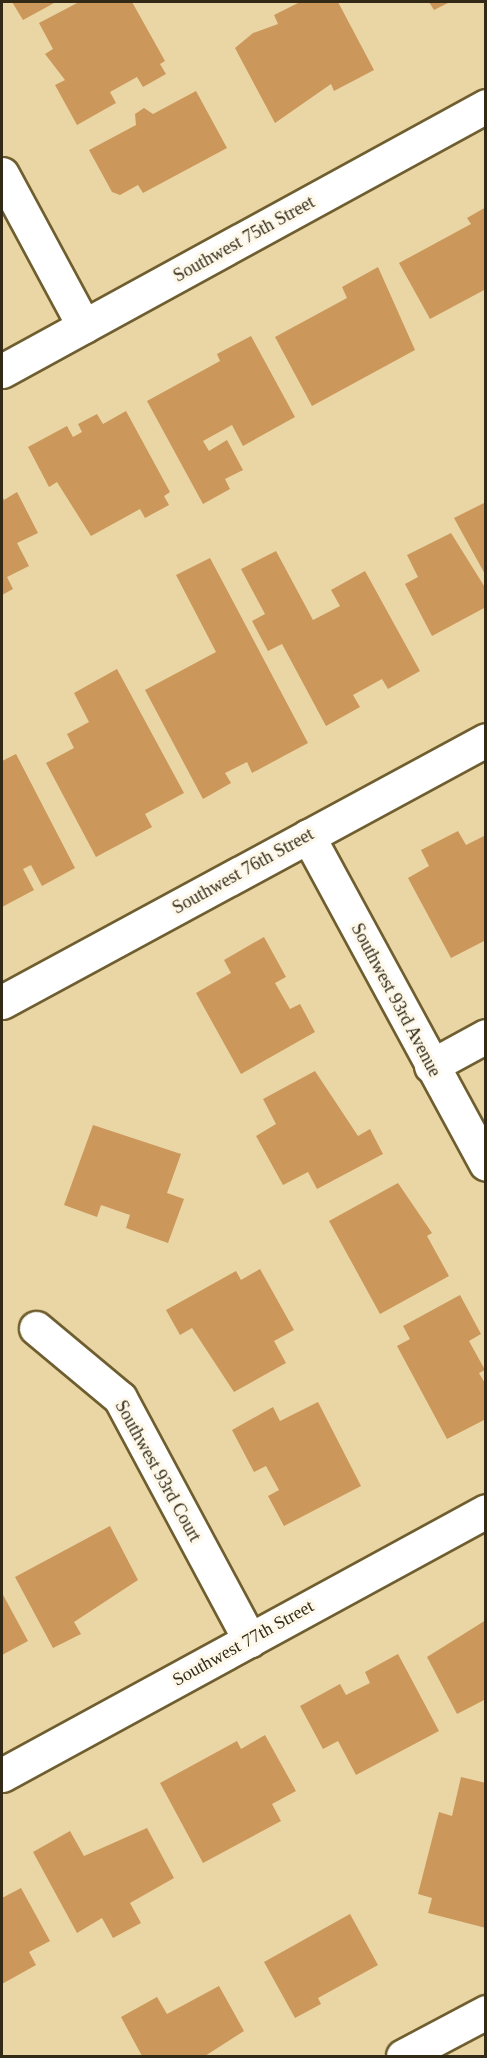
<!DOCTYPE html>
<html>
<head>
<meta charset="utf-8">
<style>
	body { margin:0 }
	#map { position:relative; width:487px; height:2058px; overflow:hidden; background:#ead6a5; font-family:"Times New Roman",serif }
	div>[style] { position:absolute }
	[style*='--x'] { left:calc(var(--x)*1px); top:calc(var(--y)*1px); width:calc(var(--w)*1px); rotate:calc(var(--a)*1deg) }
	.building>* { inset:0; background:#cb975b }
	.roads { filter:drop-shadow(2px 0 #6f5e2f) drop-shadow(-2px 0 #6f5e2f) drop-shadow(0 2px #6f5e2f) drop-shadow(0 -2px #6f5e2f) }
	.minor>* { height:33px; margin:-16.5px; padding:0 16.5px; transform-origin:16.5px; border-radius:16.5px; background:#fff }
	span { translate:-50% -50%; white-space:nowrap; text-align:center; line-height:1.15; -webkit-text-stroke:6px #fef8ea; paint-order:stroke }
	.street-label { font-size:18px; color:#322a16 }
	.frame { position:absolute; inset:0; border:3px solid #322a16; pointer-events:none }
</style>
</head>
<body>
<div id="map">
	<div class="building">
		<div style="clip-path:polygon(12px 2px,56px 2px,23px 20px)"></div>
		<div style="clip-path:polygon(79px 2px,132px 2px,165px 61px,160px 64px,166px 74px,143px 87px,137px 77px,110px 92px,116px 103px,77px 125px,55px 85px,65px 80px,45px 54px,53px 49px,39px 23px)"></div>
		<div style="clip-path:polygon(300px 2px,338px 2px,374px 70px,334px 91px,331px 84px,275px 123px,235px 48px,253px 33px,278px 24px,274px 15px)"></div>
		<div style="clip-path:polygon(429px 2px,450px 2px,434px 10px)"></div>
		<div style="clip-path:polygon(196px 91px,227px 148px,143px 193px,138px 185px,120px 195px,112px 192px,89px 150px,136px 125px,135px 114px,144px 108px,153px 114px)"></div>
		<div style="clip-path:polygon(486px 207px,486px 289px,430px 319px,399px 263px,471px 224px,467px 218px)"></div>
		<div style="clip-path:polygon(378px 267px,415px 350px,312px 406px,275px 337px,347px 298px,342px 287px)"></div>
		<div style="clip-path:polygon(251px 336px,295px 417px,243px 446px,232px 425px,203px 441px,209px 451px,227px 440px,243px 470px,225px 479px,230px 489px,203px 504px,147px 401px,220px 361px,217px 354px)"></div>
		<div style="clip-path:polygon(126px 411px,170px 492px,164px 496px,169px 505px,145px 518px,140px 509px,91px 536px,57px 482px,49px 487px,28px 447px,67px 426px,73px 437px,82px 432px,78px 424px,97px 414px,103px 424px)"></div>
		<div style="clip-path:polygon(17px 492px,38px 533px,17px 543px,29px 566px,7px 577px,13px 589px,2px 595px,2px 496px,4px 500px)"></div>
		<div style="clip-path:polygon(486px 502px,486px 576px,454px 518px)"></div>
		<div style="clip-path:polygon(451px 533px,486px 589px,486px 607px,432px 636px,405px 584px,418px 577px,407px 555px)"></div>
		<div style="clip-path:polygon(276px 551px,313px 620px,340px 606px,331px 590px,365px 571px,420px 671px,388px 689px,382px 679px,353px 695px,360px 707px,326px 726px,282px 644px,268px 651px,252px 621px,265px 614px,241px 569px)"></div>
		<div style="clip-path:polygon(210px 558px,308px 743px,252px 773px,247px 762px,225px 773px,231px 783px,203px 799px,145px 690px,216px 652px,176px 575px)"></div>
		<div style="clip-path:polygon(117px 669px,184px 793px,145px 814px,152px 827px,96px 857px,46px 763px,74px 748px,67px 734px,89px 722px,74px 693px)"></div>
		<div style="clip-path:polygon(16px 754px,75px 868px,42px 886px,31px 865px,23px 869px,34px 890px,2px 907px,2px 761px)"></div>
		<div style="clip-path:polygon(458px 831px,466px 845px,486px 835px,486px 940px,451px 958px,408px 878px,429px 866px,421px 850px)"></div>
		<div style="clip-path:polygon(264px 937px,286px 977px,275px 983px,290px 1009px,300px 1004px,315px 1032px,241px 1074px,196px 993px,231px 973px,224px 960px)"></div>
		<div style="clip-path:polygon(315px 1071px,358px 1136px,370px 1129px,383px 1154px,317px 1189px,308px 1172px,283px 1185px,256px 1136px,276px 1124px,263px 1099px)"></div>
		<div style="clip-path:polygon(93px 1125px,181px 1154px,167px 1193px,184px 1199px,168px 1243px,126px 1228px,130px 1215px,101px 1205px,97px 1217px,64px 1205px)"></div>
		<div style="clip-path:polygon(398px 1183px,432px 1233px,427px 1236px,449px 1276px,380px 1314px,329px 1221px)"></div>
		<div style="clip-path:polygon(260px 1269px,294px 1330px,274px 1341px,286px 1363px,234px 1392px,192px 1328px,180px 1335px,166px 1310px,236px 1271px,241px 1280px)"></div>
		<div style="clip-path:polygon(460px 1295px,481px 1334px,469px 1341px,485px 1370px,479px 1373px,486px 1385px,486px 1419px,447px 1439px,397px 1346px,410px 1339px,403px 1326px)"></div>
		<div style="clip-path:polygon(318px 1402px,361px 1486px,284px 1526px,268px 1496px,279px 1490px,266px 1466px,254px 1472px,232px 1430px,273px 1407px,280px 1421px)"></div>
		<div style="clip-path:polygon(110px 1526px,138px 1580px,74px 1622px,81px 1634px,53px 1648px,15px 1577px)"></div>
		<div style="clip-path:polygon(2px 1593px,28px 1641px,2px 1655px)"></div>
		<div style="clip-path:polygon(486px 1620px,486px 1699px,457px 1714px,427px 1657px)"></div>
		<div style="clip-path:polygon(398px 1654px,439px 1731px,356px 1775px,338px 1741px,323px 1749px,300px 1706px,340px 1684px,346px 1695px,370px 1683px,365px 1672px)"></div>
		<div style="clip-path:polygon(265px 1735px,296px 1791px,272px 1804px,281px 1821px,203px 1863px,160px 1783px,237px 1741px,241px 1749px)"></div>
		<div style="clip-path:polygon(461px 1777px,486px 1783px,486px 1928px,428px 1913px,432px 1898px,418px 1894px,439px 1812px,452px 1816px)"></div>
		<div style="clip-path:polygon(147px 1828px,174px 1878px,130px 1903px,141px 1923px,113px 1938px,102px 1918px,77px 1933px,33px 1852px,70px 1831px,84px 1856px)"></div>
		<div style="clip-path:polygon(21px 1888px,50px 1941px,29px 1952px,36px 1965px,2px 1984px,2px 1898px)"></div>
		<div style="clip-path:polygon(350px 1914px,378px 1965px,318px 1998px,321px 2004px,295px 2018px,264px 1962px)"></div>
		<div style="clip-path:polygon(219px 1986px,244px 2031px,205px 2056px,142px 2056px,121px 2017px,157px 1997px,167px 2014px)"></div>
	</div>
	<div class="roads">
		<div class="minor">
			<div style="--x:2;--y:174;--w:173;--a:61.7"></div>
			<div style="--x:2;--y:371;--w:552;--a:-28.7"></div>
			<div style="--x:308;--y:836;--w:373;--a:61.5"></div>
			<div style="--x:2;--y:1002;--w:550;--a:-28.43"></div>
			<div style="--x:431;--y:1066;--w:63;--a:-28.6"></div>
			<div style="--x:36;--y:1328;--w:109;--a:39.8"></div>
			<div style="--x:120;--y:1398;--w:275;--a:61.8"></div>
			<div style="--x:2;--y:1775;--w:551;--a:-28.61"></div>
			<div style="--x:403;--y:2056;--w:94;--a:-27.9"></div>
		</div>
	</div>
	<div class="street-label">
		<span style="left:244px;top:239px;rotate:-29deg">Southwest 75th Street</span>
		<span style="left:243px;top:871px;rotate:-29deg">Southwest 76th Street</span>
		<span style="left:396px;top:1000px;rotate:62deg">Southwest 93rd Avenue</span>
		<span style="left:158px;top:1471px;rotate:61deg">Southwest 93rd Court</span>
		<span style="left:243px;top:1643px;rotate:-29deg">Southwest 77th Street</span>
	</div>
	<div class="frame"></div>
</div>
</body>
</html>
